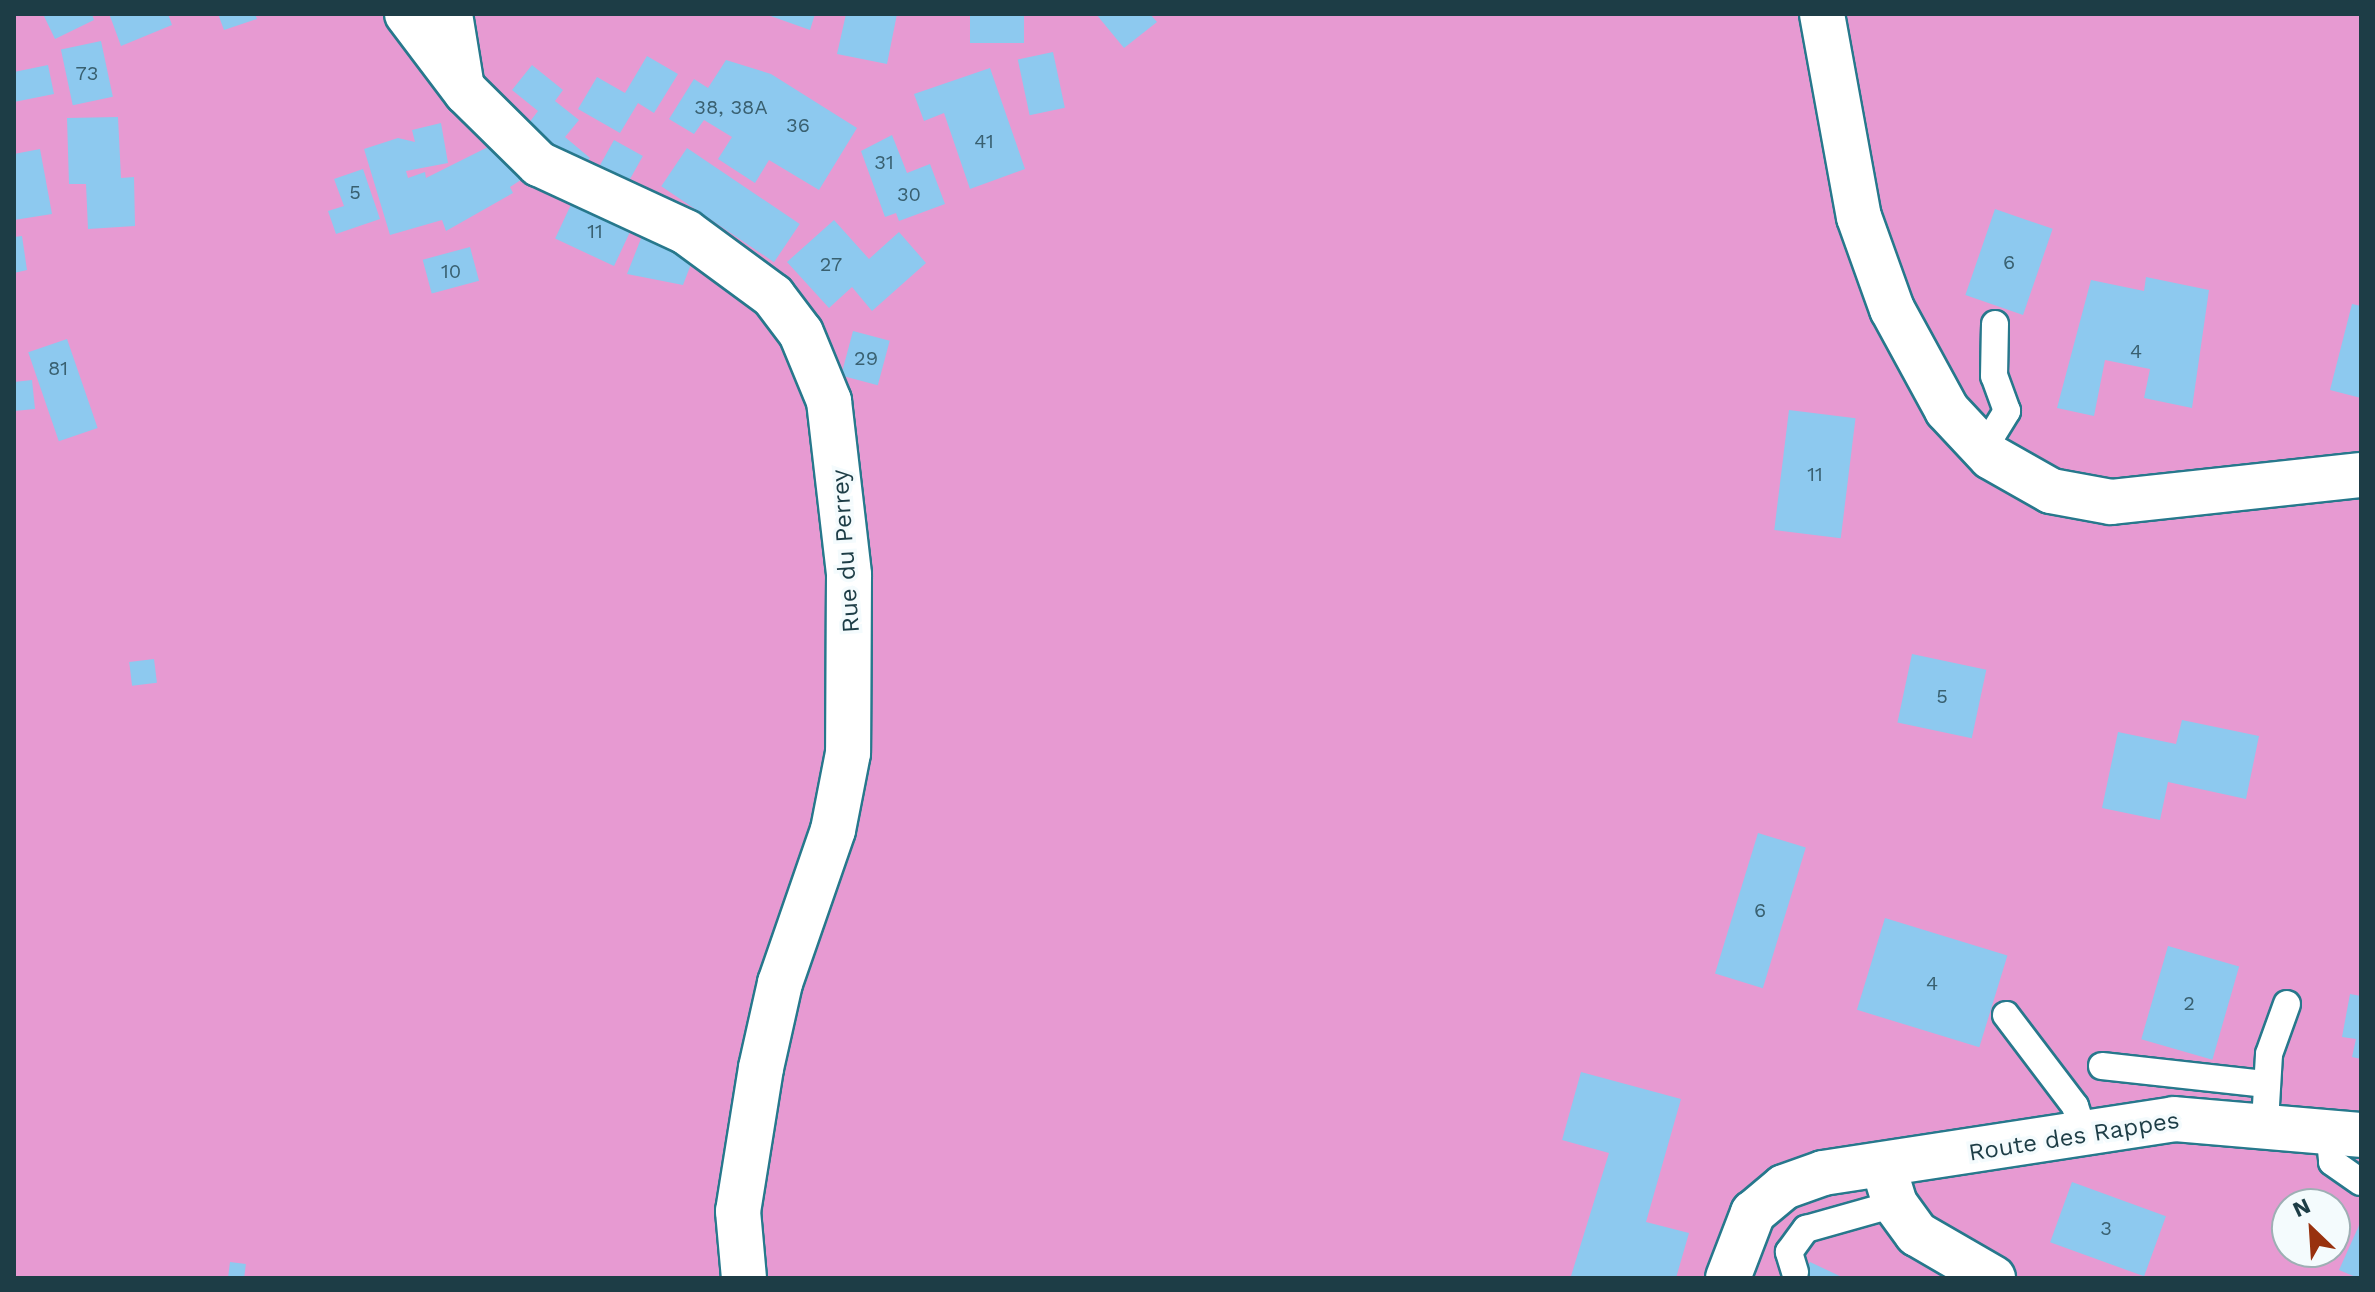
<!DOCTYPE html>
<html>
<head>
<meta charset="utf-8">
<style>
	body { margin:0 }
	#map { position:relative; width:2375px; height:1292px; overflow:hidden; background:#99e6fc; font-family:"Work Sans",sans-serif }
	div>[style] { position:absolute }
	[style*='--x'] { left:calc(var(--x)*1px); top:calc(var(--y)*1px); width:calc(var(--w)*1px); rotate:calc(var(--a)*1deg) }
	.green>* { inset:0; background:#e79ad2 }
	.building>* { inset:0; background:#8dc9ef; transform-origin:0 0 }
	.roads { filter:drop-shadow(2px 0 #27788c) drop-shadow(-2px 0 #27788c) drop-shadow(0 2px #27788c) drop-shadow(0 -2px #27788c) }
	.service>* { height:26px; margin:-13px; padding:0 13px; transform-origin:13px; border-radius:13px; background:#fff }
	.minor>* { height:44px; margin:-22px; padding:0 22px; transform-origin:22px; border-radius:22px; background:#fff }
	span { translate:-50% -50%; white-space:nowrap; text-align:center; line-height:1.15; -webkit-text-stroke:7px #f4fbfd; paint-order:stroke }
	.number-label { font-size:20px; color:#396070 }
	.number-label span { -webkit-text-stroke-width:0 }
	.street-label { font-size:24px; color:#1d3d46 }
	.frame { position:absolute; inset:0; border:16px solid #1d3d46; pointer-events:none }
	.north { position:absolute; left:2271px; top:1188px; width:80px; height:80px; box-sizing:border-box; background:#f4fbfd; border:2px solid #9eafb4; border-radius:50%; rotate:335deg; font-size:22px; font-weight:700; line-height:32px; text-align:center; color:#1d3d46 }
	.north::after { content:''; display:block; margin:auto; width:28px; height:36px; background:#98310e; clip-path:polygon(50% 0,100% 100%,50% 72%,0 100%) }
</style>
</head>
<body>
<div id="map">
	<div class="green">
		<div style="clip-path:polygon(evenodd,14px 14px,2361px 14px,2361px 1278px,14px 1278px,14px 14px,2287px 1204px,2335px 1204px,2335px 1252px,2287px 1252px,2287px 1204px)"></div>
	</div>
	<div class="building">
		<div style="clip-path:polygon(43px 14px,92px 14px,94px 20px,55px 39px)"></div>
		<div style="clip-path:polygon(168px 14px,172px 25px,121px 46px,110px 16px)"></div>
		<div style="clip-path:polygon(218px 14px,255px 14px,257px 19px,224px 30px)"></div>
		<div style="clip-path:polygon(765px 14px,815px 14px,810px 30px)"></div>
		<div style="clip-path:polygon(846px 14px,897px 14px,887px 64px,837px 54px)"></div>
		<div style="left:970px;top:14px;width:54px;height:29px"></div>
		<div style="clip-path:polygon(1096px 14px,1150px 14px,1157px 22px,1124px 48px)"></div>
		<div style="left:101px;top:41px;width:57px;height:41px;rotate:78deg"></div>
		<div style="left:1053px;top:52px;width:57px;height:36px;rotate:78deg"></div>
		<div style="clip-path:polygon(647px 56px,678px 74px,654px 113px,638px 103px,620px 133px,578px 109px,597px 77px,625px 93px)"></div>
		<div style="clip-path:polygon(726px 60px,771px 74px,857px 128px,819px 190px,769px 160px,755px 183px,718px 159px,732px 137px,704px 120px,694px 134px,669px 119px,694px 79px,708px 88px)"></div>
		<div style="clip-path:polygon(48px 65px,54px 94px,14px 102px,14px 72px)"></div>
		<div style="clip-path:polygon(532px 65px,563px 90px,555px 101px,579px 120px,565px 137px,590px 158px,580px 170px,522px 132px,538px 111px,512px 90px)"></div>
		<div style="clip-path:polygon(990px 68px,1025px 169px,970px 189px,944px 113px,924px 121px,914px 94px)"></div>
		<div style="clip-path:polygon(118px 117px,121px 178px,134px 177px,135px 226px,88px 229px,86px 184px,69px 184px,67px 118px)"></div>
		<div style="clip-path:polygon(441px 123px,448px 163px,406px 171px,408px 178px,425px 172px,426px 178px,500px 141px,530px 174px,510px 187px,513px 193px,446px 231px,442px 220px,390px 235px,364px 149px,398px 138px,415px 142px,412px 130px)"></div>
		<div style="clip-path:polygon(892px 135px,907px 173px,930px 164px,945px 204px,899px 221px,896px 213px,885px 217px,861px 151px)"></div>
		<div style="left:614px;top:140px;width:33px;height:45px;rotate:29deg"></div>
		<div style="left:687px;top:148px;width:136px;height:46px;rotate:34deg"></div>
		<div style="clip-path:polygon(40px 149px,52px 214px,14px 220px,14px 154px)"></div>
		<div style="clip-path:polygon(363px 169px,380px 219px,336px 234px,328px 211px,344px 206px,334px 179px)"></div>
		<div style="left:575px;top:196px;width:65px;height:47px;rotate:25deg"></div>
		<div style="left:1995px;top:209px;width:61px;height:91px;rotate:19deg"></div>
		<div style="clip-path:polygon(834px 220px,869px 259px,899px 232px,926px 263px,872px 311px,852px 287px,829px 308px,787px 262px)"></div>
		<div style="clip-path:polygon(644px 231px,696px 251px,683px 285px,627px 274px)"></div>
		<div style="clip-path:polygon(22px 236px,27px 270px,14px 273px,14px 237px)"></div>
		<div style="left:470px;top:247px;width:35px;height:49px;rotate:75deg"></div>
		<div style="clip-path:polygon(2146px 277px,2209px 290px,2192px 408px,2144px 398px,2150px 369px,2105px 360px,2094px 416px,2057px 408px,2091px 280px,2144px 291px)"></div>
		<div style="clip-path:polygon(2352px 304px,2361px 306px,2361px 398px,2330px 390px)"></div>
		<div style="left:853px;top:331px;width:38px;height:46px;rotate:15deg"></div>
		<div style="left:67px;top:339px;width:94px;height:41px;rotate:71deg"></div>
		<div style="clip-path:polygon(32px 380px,35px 409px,14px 411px,14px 382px)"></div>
		<div style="left:1789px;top:410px;width:67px;height:121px;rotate:7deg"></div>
		<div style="left:1912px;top:654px;width:76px;height:70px;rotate:12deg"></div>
		<div style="left:154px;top:659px;width:24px;height:25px;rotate:83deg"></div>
		<div style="clip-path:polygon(2182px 720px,2259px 736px,2246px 799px,2168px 782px,2160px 820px,2102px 808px,2118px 732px,2176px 744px)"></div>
		<div style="left:1758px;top:833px;width:50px;height:147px;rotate:17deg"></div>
		<div style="left:1885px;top:918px;width:128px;height:96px;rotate:17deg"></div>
		<div style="left:2168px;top:946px;width:74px;height:97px;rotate:16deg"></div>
		<div style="clip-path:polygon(2350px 994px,2361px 996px,2361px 1059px,2352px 1057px,2356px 1039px,2342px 1037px)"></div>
		<div style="clip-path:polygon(1581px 1072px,1681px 1099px,1646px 1222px,1689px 1233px,1676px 1278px,1571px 1276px,1609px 1153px,1562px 1140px)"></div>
		<div style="left:2072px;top:1182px;width:100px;height:64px;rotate:20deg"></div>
		<div style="clip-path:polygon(2361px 1221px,2361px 1278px,2358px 1278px,2339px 1270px)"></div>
		<div style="left:230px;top:1262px;width:16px;height:14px;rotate:7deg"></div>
		<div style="clip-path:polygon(1810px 1262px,1844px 1278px,1802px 1278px)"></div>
	</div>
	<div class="roads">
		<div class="service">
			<div style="--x:1983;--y:450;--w:46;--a:-58.4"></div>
			<div style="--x:2007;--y:411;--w:37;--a:-110"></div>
			<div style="--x:1994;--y:376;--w:52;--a:-88.9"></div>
			<div style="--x:2006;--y:1015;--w:114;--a:52.8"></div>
			<div style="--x:2075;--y:1106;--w:28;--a:72"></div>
			<div style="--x:2102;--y:1066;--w:163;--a:6.3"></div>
			<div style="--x:2265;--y:1122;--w:68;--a:-86.6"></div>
			<div style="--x:2269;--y:1054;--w:53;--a:-70.2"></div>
			<div style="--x:2329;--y:1131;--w:31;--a:84"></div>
			<div style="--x:2332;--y:1162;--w:35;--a:35"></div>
			<div style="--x:1795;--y:1272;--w:21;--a:-107"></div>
			<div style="--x:1789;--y:1252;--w:29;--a:-54"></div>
			<div style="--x:1806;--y:1229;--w:92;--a:-15.7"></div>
		</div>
		<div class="minor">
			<div style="--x:407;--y:14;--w:98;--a:52.9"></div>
			<div style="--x:466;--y:92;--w:103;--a:44.6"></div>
			<div style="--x:539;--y:164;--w:162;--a:24.8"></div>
			<div style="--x:686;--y:232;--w:108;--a:36.3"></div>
			<div style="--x:773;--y:296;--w:46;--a:52.9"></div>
			<div style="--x:801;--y:333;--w:74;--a:67.6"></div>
			<div style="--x:829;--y:401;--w:175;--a:83.4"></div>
			<div style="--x:849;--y:575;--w:178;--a:90.3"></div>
			<div style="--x:848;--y:753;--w:78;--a:101"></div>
			<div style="--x:833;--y:830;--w:162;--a:109.1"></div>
			<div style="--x:780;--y:983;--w:87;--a:102.6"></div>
			<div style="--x:761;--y:1068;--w:145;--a:99.1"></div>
			<div style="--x:738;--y:1211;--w:67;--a:84.9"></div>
			<div style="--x:450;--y:14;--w:69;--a:80.8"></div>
			<div style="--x:1822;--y:14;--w:206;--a:79.7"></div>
			<div style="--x:1859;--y:217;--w:98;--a:70.3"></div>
			<div style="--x:1892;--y:309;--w:115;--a:61.4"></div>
			<div style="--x:1947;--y:410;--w:64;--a:46.9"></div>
			<div style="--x:1991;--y:457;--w:69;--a:29.5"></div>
			<div style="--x:2051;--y:491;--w:61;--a:10.4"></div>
			<div style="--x:2111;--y:502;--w:251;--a:-6.2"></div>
			<div style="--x:1883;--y:1165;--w:41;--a:72.9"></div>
			<div style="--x:1895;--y:1204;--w:37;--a:54"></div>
			<div style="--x:1917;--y:1234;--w:88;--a:30.1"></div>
			<div style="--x:1728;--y:1278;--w:70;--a:-69"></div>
			<div style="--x:1753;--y:1213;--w:40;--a:-40"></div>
			<div style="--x:1784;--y:1187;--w:41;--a:-19.7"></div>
			<div style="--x:1823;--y:1173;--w:355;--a:-8.7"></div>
			<div style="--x:2174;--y:1119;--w:188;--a:4.9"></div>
		</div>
	</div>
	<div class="number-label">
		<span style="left:87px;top:73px">73</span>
		<span style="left:731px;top:107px">38, 38A</span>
		<span style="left:798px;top:125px">36</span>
		<span style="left:984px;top:141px">41</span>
		<span style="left:884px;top:162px">31</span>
		<span style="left:355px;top:192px">5</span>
		<span style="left:909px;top:194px">30</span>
		<span style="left:595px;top:231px">11</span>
		<span style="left:2009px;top:262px">6</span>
		<span style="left:831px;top:264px">27</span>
		<span style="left:451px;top:271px">10</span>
		<span style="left:2136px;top:351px">4</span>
		<span style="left:866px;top:358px">29</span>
		<span style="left:58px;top:368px">81</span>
		<span style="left:1815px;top:474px">11</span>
		<span style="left:1942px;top:696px">5</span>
		<span style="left:1760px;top:910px">6</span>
		<span style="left:1932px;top:983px">4</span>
		<span style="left:2189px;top:1003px">2</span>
		<span style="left:2106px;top:1228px">3</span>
	</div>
	<div class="street-label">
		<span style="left:846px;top:551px;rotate:-94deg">Rue du Perrey</span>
		<span style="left:2074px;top:1137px;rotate:-9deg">Route des Rappes</span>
	</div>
	<div class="frame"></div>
	<div class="north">N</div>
</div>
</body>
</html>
